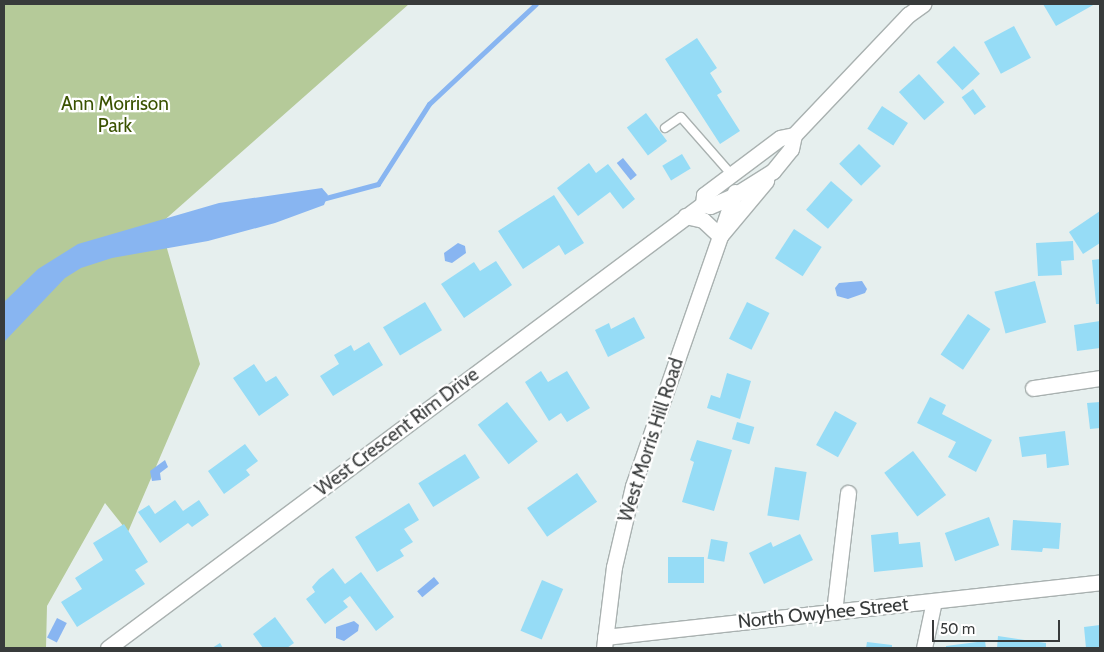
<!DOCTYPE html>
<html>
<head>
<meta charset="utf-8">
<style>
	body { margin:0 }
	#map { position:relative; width:1104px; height:652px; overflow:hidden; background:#e6efee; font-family:Cabin,sans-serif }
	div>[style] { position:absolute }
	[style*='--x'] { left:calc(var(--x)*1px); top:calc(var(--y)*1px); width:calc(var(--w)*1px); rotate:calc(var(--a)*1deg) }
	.green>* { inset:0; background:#b5ca99 }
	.water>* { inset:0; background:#88b5f1; transform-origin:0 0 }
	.stream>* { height:5px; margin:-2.5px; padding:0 2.5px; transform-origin:2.5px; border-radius:2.5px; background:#88b5f1 }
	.building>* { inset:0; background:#96dcf6; transform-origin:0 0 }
	.roads { filter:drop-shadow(1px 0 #a9b1b0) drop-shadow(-1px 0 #a9b1b0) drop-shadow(0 1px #a9b1b0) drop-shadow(0 -1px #a9b1b0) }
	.service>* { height:8px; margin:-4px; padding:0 4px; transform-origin:4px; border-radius:4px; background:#fff }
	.minor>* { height:15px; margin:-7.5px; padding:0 7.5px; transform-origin:7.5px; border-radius:7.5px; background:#fff }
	span { translate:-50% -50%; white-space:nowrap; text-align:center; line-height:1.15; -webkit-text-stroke:4.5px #fff; paint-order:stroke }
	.park-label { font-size:19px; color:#3a5201 }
	.street-label { font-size:19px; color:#383b3b }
	.frame { position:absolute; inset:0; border:5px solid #383b3b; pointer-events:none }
	.scale { position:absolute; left:932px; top:620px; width:128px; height:22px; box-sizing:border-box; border:2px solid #383b3b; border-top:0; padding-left:6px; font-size:15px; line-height:18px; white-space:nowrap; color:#383b3b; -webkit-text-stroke:4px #fff; paint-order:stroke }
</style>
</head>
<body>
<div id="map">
	<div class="green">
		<div style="clip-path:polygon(4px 4px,409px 4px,160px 224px,200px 364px,128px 532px,105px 503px,47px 606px,46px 648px,4px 648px)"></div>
	</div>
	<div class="water">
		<div style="left:623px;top:158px;width:22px;height:8px;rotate:51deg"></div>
		<div style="clip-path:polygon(322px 188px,328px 195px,324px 205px,275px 223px,208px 241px,112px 258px,81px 268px,65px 278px,4px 342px,4px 302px,38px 269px,78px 244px,219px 203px)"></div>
		<div style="clip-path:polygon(458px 243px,465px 246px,466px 253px,452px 263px,445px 261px,444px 253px)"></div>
		<div style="clip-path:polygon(862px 281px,867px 289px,865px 293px,848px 299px,837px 296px,835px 288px,839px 283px)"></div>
		<div style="clip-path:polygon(165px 460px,168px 467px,160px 473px,161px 480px,152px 481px,150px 471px)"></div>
		<div style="left:434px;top:577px;width:8px;height:22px;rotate:50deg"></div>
		<div style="left:57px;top:618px;width:11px;height:22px;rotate:27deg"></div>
		<div style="clip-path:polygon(354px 621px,359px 625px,358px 631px,344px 641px,336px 638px,336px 627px)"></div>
	</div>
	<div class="stream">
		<div style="--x:322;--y:199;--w:58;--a:-15"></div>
		<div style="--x:378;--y:184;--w:95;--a:-57.5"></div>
		<div style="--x:429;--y:104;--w:146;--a:-43.1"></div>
	</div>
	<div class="building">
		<div style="clip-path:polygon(1043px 4px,1095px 4px,1056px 26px)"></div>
		<div style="left:1014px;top:26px;width:36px;height:34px;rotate:62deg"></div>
		<div style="clip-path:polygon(697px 38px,717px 68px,710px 73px,722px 92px,717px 95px,740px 131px,720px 144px,665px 59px)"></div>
		<div style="left:954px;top:46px;width:38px;height:24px;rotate:47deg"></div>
		<div style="left:919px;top:74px;width:38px;height:27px;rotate:48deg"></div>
		<div style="left:973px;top:89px;width:22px;height:14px;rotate:54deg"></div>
		<div style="left:882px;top:106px;width:31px;height:27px;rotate:33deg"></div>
		<div style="left:646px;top:113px;width:35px;height:24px;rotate:53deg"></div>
		<div style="left:859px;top:144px;width:31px;height:28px;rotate:45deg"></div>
		<div style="left:682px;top:154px;width:17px;height:23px;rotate:59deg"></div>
		<div style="clip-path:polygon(589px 163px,596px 173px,608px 164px,635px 199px,623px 209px,610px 192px,578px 216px,557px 188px)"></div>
		<div style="left:831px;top:181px;width:29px;height:38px;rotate:41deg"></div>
		<div style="clip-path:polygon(554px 195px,584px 243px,565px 255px,559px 245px,523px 269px,498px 231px)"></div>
		<div style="clip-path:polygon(1100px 211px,1100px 243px,1083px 254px,1069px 232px)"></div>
		<div style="left:794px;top:229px;width:33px;height:35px;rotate:33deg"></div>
		<div style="clip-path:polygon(1073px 241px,1074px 260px,1061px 261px,1062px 275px,1038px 276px,1036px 243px)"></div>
		<div style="clip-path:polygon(1100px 259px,1100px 304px,1096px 304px,1092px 260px)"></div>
		<div style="clip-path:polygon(496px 261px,512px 285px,464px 318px,441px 284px,474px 262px,480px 271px)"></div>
		<div style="left:1035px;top:281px;width:43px;height:42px;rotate:75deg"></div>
		<div style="left:425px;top:302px;width:33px;height:49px;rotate:59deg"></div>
		<div style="left:747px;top:302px;width:25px;height:41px;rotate:26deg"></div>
		<div style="left:968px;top:314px;width:27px;height:49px;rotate:34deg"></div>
		<div style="clip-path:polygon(634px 317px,645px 338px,608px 357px,595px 330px,609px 323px,611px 329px)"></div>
		<div style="clip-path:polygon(1100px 321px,1100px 348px,1077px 351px,1074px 325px)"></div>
		<div style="clip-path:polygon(369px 342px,383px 365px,333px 396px,320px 376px,339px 364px,334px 355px,351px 345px,354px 351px)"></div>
		<div style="clip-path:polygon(254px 364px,266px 382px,276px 376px,289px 395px,259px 416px,233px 378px)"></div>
		<div style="clip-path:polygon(541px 371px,548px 382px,567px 371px,590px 408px,567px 422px,561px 413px,549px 421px,525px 382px)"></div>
		<div style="clip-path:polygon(727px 373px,751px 381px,740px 419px,707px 408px,711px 395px,720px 398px)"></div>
		<div style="clip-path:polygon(930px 397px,946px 405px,942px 414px,992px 440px,976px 472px,948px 457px,956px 442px,917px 423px)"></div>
		<div style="left:507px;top:402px;width:50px;height:37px;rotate:52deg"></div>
		<div style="clip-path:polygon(1100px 402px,1100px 428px,1090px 429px,1087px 403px)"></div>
		<div style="left:835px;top:411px;width:25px;height:39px;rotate:29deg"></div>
		<div style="left:737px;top:422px;width:18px;height:18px;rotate:16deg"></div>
		<div style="clip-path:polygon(1065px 431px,1069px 465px,1047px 468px,1046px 454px,1022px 457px,1019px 437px)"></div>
		<div style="clip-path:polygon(697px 440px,732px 450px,714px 511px,682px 502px,694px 462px,690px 460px)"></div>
		<div style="clip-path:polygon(245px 444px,258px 461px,246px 470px,250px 475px,224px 494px,208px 471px)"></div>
		<div style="left:913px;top:451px;width:55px;height:36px;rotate:53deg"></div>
		<div style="left:465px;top:454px;width:28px;height:55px;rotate:58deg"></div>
		<div style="left:775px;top:467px;width:32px;height:49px;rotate:9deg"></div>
		<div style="left:577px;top:473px;width:35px;height:61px;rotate:55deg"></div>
		<div style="clip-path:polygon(175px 500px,183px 511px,199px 500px,209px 515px,192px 527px,188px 523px,160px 543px,138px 512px,149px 505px,155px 514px)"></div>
		<div style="clip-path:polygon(409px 503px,419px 520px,404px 529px,413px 542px,400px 550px,404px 556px,377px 572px,355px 537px)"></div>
		<div style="left:989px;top:517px;width:30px;height:47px;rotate:70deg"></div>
		<div style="clip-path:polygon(1013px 520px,1061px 523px,1059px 549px,1043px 548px,1042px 552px,1011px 550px)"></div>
		<div style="clip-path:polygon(124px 524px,148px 562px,135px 570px,145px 584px,77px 627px,61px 602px,82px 589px,75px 578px,103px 560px,93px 543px)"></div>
		<div style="clip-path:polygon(898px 532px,899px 544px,920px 542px,923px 567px,874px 572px,871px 535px)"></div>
		<div style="clip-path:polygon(800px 534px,813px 560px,764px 584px,749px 553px,771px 542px,773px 547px)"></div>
		<div style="left:711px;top:539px;width:17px;height:20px;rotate:10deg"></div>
		<div style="left:668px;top:557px;width:36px;height:26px"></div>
		<div style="clip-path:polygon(333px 568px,345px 584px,361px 572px,394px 617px,376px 631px,350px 596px,343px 601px,348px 607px,325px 624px,306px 599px,315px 592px,312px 587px,319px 579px)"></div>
		<div style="left:542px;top:580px;width:23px;height:55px;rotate:23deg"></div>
		<div style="clip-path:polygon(275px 617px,294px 643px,287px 648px,263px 648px,253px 634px)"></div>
		<div style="clip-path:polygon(1100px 625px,1100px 647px,1086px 648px,1084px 627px)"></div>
		<div style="clip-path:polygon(998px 636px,1046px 643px,1046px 648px,997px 648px)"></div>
		<div style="clip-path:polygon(985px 641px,986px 648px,946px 648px,946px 646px)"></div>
		<div style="clip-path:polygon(867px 642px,892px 645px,892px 648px,866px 648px)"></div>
		<div style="clip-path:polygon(220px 643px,223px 648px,212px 648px)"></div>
	</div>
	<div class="roads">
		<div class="service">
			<div style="--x:665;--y:128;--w:19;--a:-35"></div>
			<div style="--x:681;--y:117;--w:76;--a:48.7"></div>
		</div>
		<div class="minor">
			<div style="--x:794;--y:135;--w:14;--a:168"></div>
			<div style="--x:780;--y:138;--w:95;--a:143.1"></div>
			<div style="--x:704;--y:195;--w:9;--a:96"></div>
			<div style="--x:703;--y:204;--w:7;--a:16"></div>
			<div style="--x:710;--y:206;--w:25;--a:-23"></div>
			<div style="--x:733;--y:196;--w:47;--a:-32"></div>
			<div style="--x:773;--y:171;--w:28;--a:-51"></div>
			<div style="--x:791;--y:149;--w:14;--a:-78"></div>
			<div style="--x:794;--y:135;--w:166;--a:-46.5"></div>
			<div style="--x:908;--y:15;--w:19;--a:-36"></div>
			<div style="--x:735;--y:192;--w:46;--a:108.8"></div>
			<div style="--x:720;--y:236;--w:72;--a:-50.1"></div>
			<div style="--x:1033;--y:388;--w:68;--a:-8.5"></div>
			<div style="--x:834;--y:612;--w:120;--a:-83.3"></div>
			<div style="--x:605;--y:637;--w:498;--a:-6.3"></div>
			<div style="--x:108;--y:648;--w:742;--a:-36.73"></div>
			<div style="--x:604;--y:648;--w:82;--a:-83"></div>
			<div style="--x:614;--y:567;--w:83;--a:-76.8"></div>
			<div style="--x:633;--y:486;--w:265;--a:-70.8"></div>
			<div style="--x:720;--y:236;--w:23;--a:-137"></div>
			<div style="--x:703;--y:220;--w:18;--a:-167"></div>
			<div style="--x:924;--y:648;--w:48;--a:-78"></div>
		</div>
	</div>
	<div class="park-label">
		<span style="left:115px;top:115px">Ann Morrison<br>Park</span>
	</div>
	<div class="street-label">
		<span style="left:397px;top:432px;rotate:-37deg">West Crescent Rim Drive</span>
		<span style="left:651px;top:440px;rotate:-72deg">West Morris Hill Road</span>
		<span style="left:823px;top:613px;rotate:-6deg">North Owyhee Street</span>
	</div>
	<div class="frame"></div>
	<div class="scale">50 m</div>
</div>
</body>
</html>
